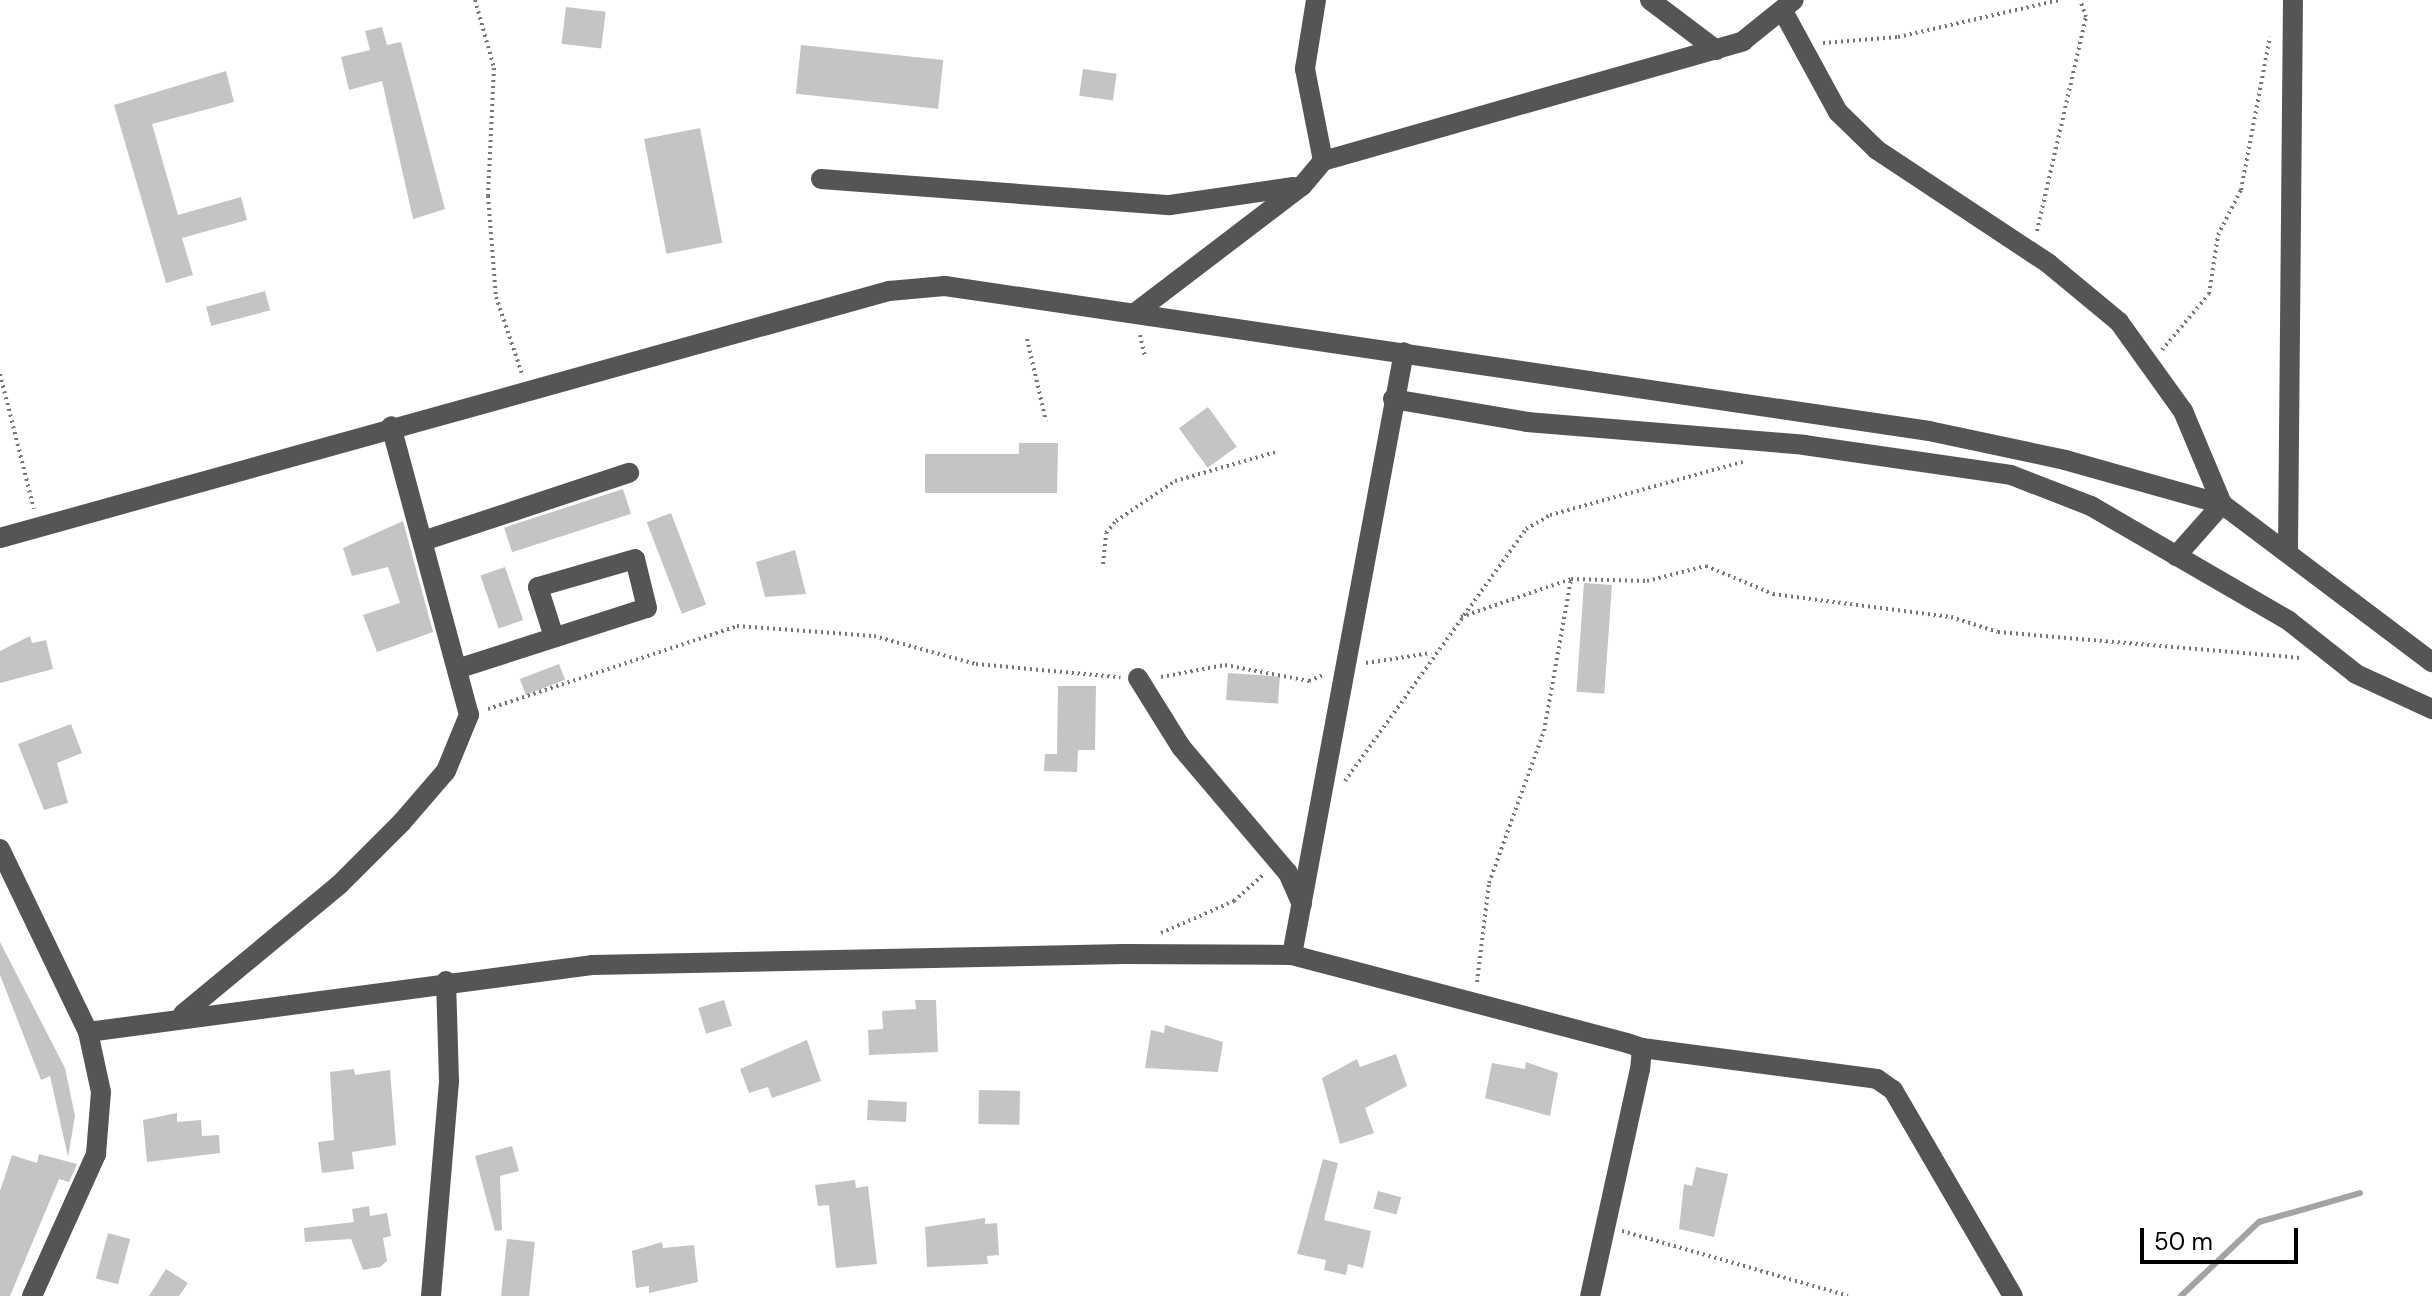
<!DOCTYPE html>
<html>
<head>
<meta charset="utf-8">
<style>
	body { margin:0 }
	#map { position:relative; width:2432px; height:1296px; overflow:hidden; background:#fff; font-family:"DM Sans",sans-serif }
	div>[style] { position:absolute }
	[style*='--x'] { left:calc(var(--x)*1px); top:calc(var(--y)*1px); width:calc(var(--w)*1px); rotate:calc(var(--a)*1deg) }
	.stream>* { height:6px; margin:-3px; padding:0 3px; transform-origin:3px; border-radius:3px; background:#a3a3a3 }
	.building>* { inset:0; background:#c4c4c4; transform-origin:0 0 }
	.path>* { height:4px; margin-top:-2px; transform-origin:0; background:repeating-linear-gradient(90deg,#777 0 2px,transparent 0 6px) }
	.minor>* { height:20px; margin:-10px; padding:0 10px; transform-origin:10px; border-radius:10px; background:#555 }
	span { translate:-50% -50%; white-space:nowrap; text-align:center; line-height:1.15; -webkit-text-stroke:8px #fff; paint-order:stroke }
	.scale { position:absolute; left:2140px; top:1228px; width:158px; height:36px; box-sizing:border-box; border:4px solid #000; border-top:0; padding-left:10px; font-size:24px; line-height:28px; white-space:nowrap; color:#000; -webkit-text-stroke:6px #fff; paint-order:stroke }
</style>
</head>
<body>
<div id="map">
	<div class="stream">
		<div style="--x:2181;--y:1296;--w:108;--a:-43.5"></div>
		<div style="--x:2259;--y:1222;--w:105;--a:-16"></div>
	</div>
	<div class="building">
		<div style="left:566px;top:7px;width:40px;height:37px;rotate:7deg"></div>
		<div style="clip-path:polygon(382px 27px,387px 45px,401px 42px,445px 209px,413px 219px,382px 81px,349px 90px,341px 57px,370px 50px,365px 31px)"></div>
		<div style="left:801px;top:45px;width:143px;height:49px;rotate:6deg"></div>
		<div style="left:1083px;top:69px;width:34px;height:27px;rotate:8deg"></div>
		<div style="clip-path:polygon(226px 71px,234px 102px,152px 124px,178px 215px,241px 197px,247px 220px,182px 238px,193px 275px,166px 283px,114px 105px)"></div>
		<div style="left:700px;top:128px;width:117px;height:57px;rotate:79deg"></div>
		<div style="left:265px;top:291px;width:20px;height:61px;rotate:75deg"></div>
		<div style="left:1208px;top:407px;width:49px;height:36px;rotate:54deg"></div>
		<div style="clip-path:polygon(1019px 443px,1058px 443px,1057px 493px,925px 493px,925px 454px,1019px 454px)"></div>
		<div style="left:623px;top:489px;width:26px;height:125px;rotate:72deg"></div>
		<div style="left:671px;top:513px;width:98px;height:26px;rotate:69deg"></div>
		<div style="clip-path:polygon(403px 521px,433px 632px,377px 652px,363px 615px,400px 603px,388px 567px,352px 576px,343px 548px)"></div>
		<div style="clip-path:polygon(795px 550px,806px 594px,765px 597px,756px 562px)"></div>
		<div style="left:505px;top:567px;width:56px;height:26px;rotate:71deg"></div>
		<div style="left:1584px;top:583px;width:28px;height:109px;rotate:4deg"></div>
		<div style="clip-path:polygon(30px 636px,32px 643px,46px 640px,53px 669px,0 683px,0 651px)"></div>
		<div style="left:559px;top:664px;width:17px;height:42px;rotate:69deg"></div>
		<div style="left:1228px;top:673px;width:52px;height:27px;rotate:4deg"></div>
		<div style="clip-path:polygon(1058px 686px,1096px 686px,1095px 750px,1078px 750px,1077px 772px,1044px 771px,1045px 754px,1057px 754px)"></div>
		<div style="clip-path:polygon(71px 724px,82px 753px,57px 763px,68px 803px,44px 810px,18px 744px)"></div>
		<div style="clip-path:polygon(0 942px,65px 1068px,75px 1116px,68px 1157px,50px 1076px,41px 1080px,0 975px)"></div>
		<div style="left:724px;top:1000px;width:27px;height:27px;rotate:73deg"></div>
		<div style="clip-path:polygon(915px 1000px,936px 1000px,938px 1052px,869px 1055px,868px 1030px,883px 1029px,882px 1011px,916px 1009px)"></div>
		<div style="clip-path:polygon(1165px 1025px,1223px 1042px,1218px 1072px,1145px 1068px,1151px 1030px,1164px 1033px)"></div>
		<div style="clip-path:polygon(807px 1040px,821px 1081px,772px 1098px,768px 1087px,749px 1093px,740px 1069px)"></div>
		<div style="clip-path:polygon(1396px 1054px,1407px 1086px,1365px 1108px,1374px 1133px,1340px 1144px,1322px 1078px,1357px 1059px,1360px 1067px)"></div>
		<div style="clip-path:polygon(1526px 1062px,1558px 1073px,1550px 1116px,1485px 1098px,1492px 1063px,1525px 1069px)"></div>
		<div style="clip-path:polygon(354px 1069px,355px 1075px,390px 1070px,396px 1145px,352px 1152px,354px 1169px,322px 1173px,318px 1142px,334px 1140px,330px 1072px)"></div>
		<div style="left:979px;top:1090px;width:41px;height:34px;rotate:1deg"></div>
		<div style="left:868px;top:1100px;width:39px;height:20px;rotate:3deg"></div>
		<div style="clip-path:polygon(177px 1113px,177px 1122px,201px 1120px,202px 1136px,219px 1135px,220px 1153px,147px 1162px,143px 1120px)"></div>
		<div style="clip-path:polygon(512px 1146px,519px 1171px,500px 1176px,502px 1230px,495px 1231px,475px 1156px)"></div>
		<div style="clip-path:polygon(39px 1154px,77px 1164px,69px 1182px,59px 1179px,10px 1296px,0 1296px,0 1191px,12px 1155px,37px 1163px)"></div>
		<div style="clip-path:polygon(1323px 1159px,1338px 1163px,1324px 1220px,1371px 1231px,1363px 1268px,1348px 1264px,1346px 1275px,1324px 1270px,1326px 1260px,1297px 1254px)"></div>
		<div style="clip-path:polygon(1696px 1167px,1728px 1174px,1714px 1237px,1679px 1229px,1684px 1184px,1692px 1186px)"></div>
		<div style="clip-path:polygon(855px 1180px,856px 1188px,868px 1186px,877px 1264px,836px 1268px,829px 1205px,818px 1206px,815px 1185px)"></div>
		<div style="left:1378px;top:1191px;width:24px;height:18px;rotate:15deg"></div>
		<div style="clip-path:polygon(369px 1206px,370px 1216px,387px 1213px,391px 1236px,383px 1238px,387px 1261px,380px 1267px,363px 1270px,351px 1239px,305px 1242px,304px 1228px,354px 1222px,352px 1209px)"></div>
		<div style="clip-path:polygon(985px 1218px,985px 1224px,997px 1223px,999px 1255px,987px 1256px,988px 1264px,927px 1267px,925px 1227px)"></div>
		<div style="left:108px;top:1233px;width:23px;height:47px;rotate:15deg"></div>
		<div style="left:507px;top:1239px;width:28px;height:57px;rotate:6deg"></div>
		<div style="clip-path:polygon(662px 1242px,663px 1248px,694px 1245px,698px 1282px,649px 1293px,649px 1286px,636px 1288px,632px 1251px)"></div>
		<div style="clip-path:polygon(166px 1269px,188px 1283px,179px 1296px,149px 1296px)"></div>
	</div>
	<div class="path">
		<div style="--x:475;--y:0;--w:71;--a:74.4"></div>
		<div style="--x:494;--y:68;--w:128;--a:92.7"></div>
		<div style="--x:488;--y:196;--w:101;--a:85.5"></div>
		<div style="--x:496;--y:297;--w:81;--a:71.3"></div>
		<div style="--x:1823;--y:43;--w:75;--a:-4.6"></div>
		<div style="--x:1898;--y:37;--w:166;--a:-12.9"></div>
		<div style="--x:2037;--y:231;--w:220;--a:-77.1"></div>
		<div style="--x:2086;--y:17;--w:18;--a:-109"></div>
		<div style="--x:1140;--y:335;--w:22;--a:77"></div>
		<div style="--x:1027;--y:339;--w:84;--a:77"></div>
		<div style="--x:2162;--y:350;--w:73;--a:-50"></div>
		<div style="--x:2209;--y:294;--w:60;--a:-81.3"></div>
		<div style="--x:2218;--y:235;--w:51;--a:-62.9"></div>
		<div style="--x:2241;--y:190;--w:156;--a:-79.3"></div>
		<div style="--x:0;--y:374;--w:139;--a:75.9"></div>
		<div style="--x:1103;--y:564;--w:31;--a:-84"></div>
		<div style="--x:1106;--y:533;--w:16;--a:-50"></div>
		<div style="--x:1116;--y:521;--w:71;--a:-34.1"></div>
		<div style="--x:1175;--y:481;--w:105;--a:-16"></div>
		<div style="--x:1461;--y:617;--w:116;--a:-19.1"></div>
		<div style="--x:1571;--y:579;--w:76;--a:1.5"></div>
		<div style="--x:1647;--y:581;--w:61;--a:-14.3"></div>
		<div style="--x:1706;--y:566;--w:73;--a:22.7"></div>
		<div style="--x:1773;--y:594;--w:179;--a:7.4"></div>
		<div style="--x:1951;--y:617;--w:49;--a:17.7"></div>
		<div style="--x:1998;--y:632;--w:304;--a:4.9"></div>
		<div style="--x:1366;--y:663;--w:66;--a:-8.7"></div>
		<div style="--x:1161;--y:677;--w:65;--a:-10.6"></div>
		<div style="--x:1225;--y:665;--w:86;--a:10.8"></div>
		<div style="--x:1309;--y:681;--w:15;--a:-23"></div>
		<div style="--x:488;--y:709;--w:262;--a:-18.4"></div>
		<div style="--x:737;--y:626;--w:137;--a:4.2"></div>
		<div style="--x:874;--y:636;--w:106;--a:15.4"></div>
		<div style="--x:976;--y:664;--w:145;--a:5.2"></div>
		<div style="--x:1345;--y:781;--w:310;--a:-54.3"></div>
		<div style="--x:1526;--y:529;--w:28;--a:-30"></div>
		<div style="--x:1550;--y:515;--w:200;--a:-15.4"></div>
		<div style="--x:1161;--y:933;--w:80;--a:-23.7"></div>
		<div style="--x:1234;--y:901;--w:39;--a:-42"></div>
		<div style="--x:1477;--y:982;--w:100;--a:-83.1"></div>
		<div style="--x:1489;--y:883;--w:162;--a:-70.1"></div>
		<div style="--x:1544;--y:731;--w:154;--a:-79.9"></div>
		<div style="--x:1622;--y:1231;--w:235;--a:16"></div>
	</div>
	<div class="minor">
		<div style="--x:1316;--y:0;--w:70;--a:99.1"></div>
		<div style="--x:1305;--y:69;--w:94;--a:78.9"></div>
		<div style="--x:1650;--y:0;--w:83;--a:37.1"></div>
		<div style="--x:1784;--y:13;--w:113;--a:61.4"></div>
		<div style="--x:1838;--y:112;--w:54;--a:44.3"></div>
		<div style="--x:1877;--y:150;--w:206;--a:33.5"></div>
		<div style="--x:2049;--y:264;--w:91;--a:39.6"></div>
		<div style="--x:2119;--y:322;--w:110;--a:54.3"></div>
		<div style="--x:2183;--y:411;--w:101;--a:67.2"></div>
		<div style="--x:821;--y:179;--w:350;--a:4.3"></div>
		<div style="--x:1170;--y:205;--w:125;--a:-8.3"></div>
		<div style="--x:1135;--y:313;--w:210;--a:-37.3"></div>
		<div style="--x:1302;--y:186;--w:33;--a:-50"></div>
		<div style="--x:1323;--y:161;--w:437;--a:-15.9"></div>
		<div style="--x:1743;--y:41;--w:65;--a:-38.8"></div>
		<div style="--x:1393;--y:399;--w:136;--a:9.7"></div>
		<div style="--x:1527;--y:422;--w:278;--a:4.7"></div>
		<div style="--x:1804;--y:445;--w:209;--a:8.2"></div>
		<div style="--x:2011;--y:475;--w:86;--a:21.2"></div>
		<div style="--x:2091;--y:506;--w:229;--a:30.1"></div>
		<div style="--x:2289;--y:621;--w:85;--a:38.3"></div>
		<div style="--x:2356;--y:674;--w:84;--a:24.7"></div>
		<div style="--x:0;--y:538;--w:923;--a:-15.53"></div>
		<div style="--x:889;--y:291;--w:56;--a:-5.1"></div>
		<div style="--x:945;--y:286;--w:995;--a:8.38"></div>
		<div style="--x:1929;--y:431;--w:139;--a:12"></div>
		<div style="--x:2065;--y:460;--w:163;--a:15.7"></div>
		<div style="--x:2222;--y:504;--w:263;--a:37"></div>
		<div style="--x:426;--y:540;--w:214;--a:-18.3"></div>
		<div style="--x:2288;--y:548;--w:548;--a:-89.48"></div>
		<div style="--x:2176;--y:556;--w:69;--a:-48.5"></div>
		<div style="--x:460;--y:668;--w:196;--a:-17.8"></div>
		<div style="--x:647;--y:608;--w:50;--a:-103.8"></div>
		<div style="--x:635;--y:559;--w:101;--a:163.9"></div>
		<div style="--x:538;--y:587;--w:52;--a:72.3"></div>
		<div style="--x:1138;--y:678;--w:81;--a:58.1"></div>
		<div style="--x:1181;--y:747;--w:165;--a:49.7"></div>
		<div style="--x:1288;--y:873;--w:34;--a:66"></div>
		<div style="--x:0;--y:849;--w:203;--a:64.3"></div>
		<div style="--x:88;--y:1032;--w:508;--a:-7.57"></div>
		<div style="--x:592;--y:965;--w:532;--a:-1.18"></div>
		<div style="--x:1124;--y:954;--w:168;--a:0.3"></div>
		<div style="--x:1292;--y:955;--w:346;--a:14.7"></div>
		<div style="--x:1627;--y:1043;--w:16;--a:18"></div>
		<div style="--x:1642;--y:1048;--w:21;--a:95"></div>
		<div style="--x:1640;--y:1069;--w:232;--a:102.4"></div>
		<div style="--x:1292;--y:955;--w:613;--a:-79.48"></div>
		<div style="--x:183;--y:1014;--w:202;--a:-39.6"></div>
		<div style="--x:339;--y:885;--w:89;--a:-45"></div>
		<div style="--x:402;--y:822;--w:67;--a:-49.2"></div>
		<div style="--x:446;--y:771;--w:61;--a:-67.7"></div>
		<div style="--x:469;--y:715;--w:299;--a:-105.1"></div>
		<div style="--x:1642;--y:1048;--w:237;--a:7.5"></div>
		<div style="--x:1877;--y:1079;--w:19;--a:35"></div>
		<div style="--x:1893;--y:1090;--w:238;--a:59.8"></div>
		<div style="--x:32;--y:1296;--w:156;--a:-65.7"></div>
		<div style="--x:96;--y:1154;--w:62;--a:-85.4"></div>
		<div style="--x:101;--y:1092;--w:61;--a:-102.2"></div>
		<div style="--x:431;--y:1296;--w:216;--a:-85.2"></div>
		<div style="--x:449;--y:1081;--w:100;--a:-91.7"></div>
	</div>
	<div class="scale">50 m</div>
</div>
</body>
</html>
